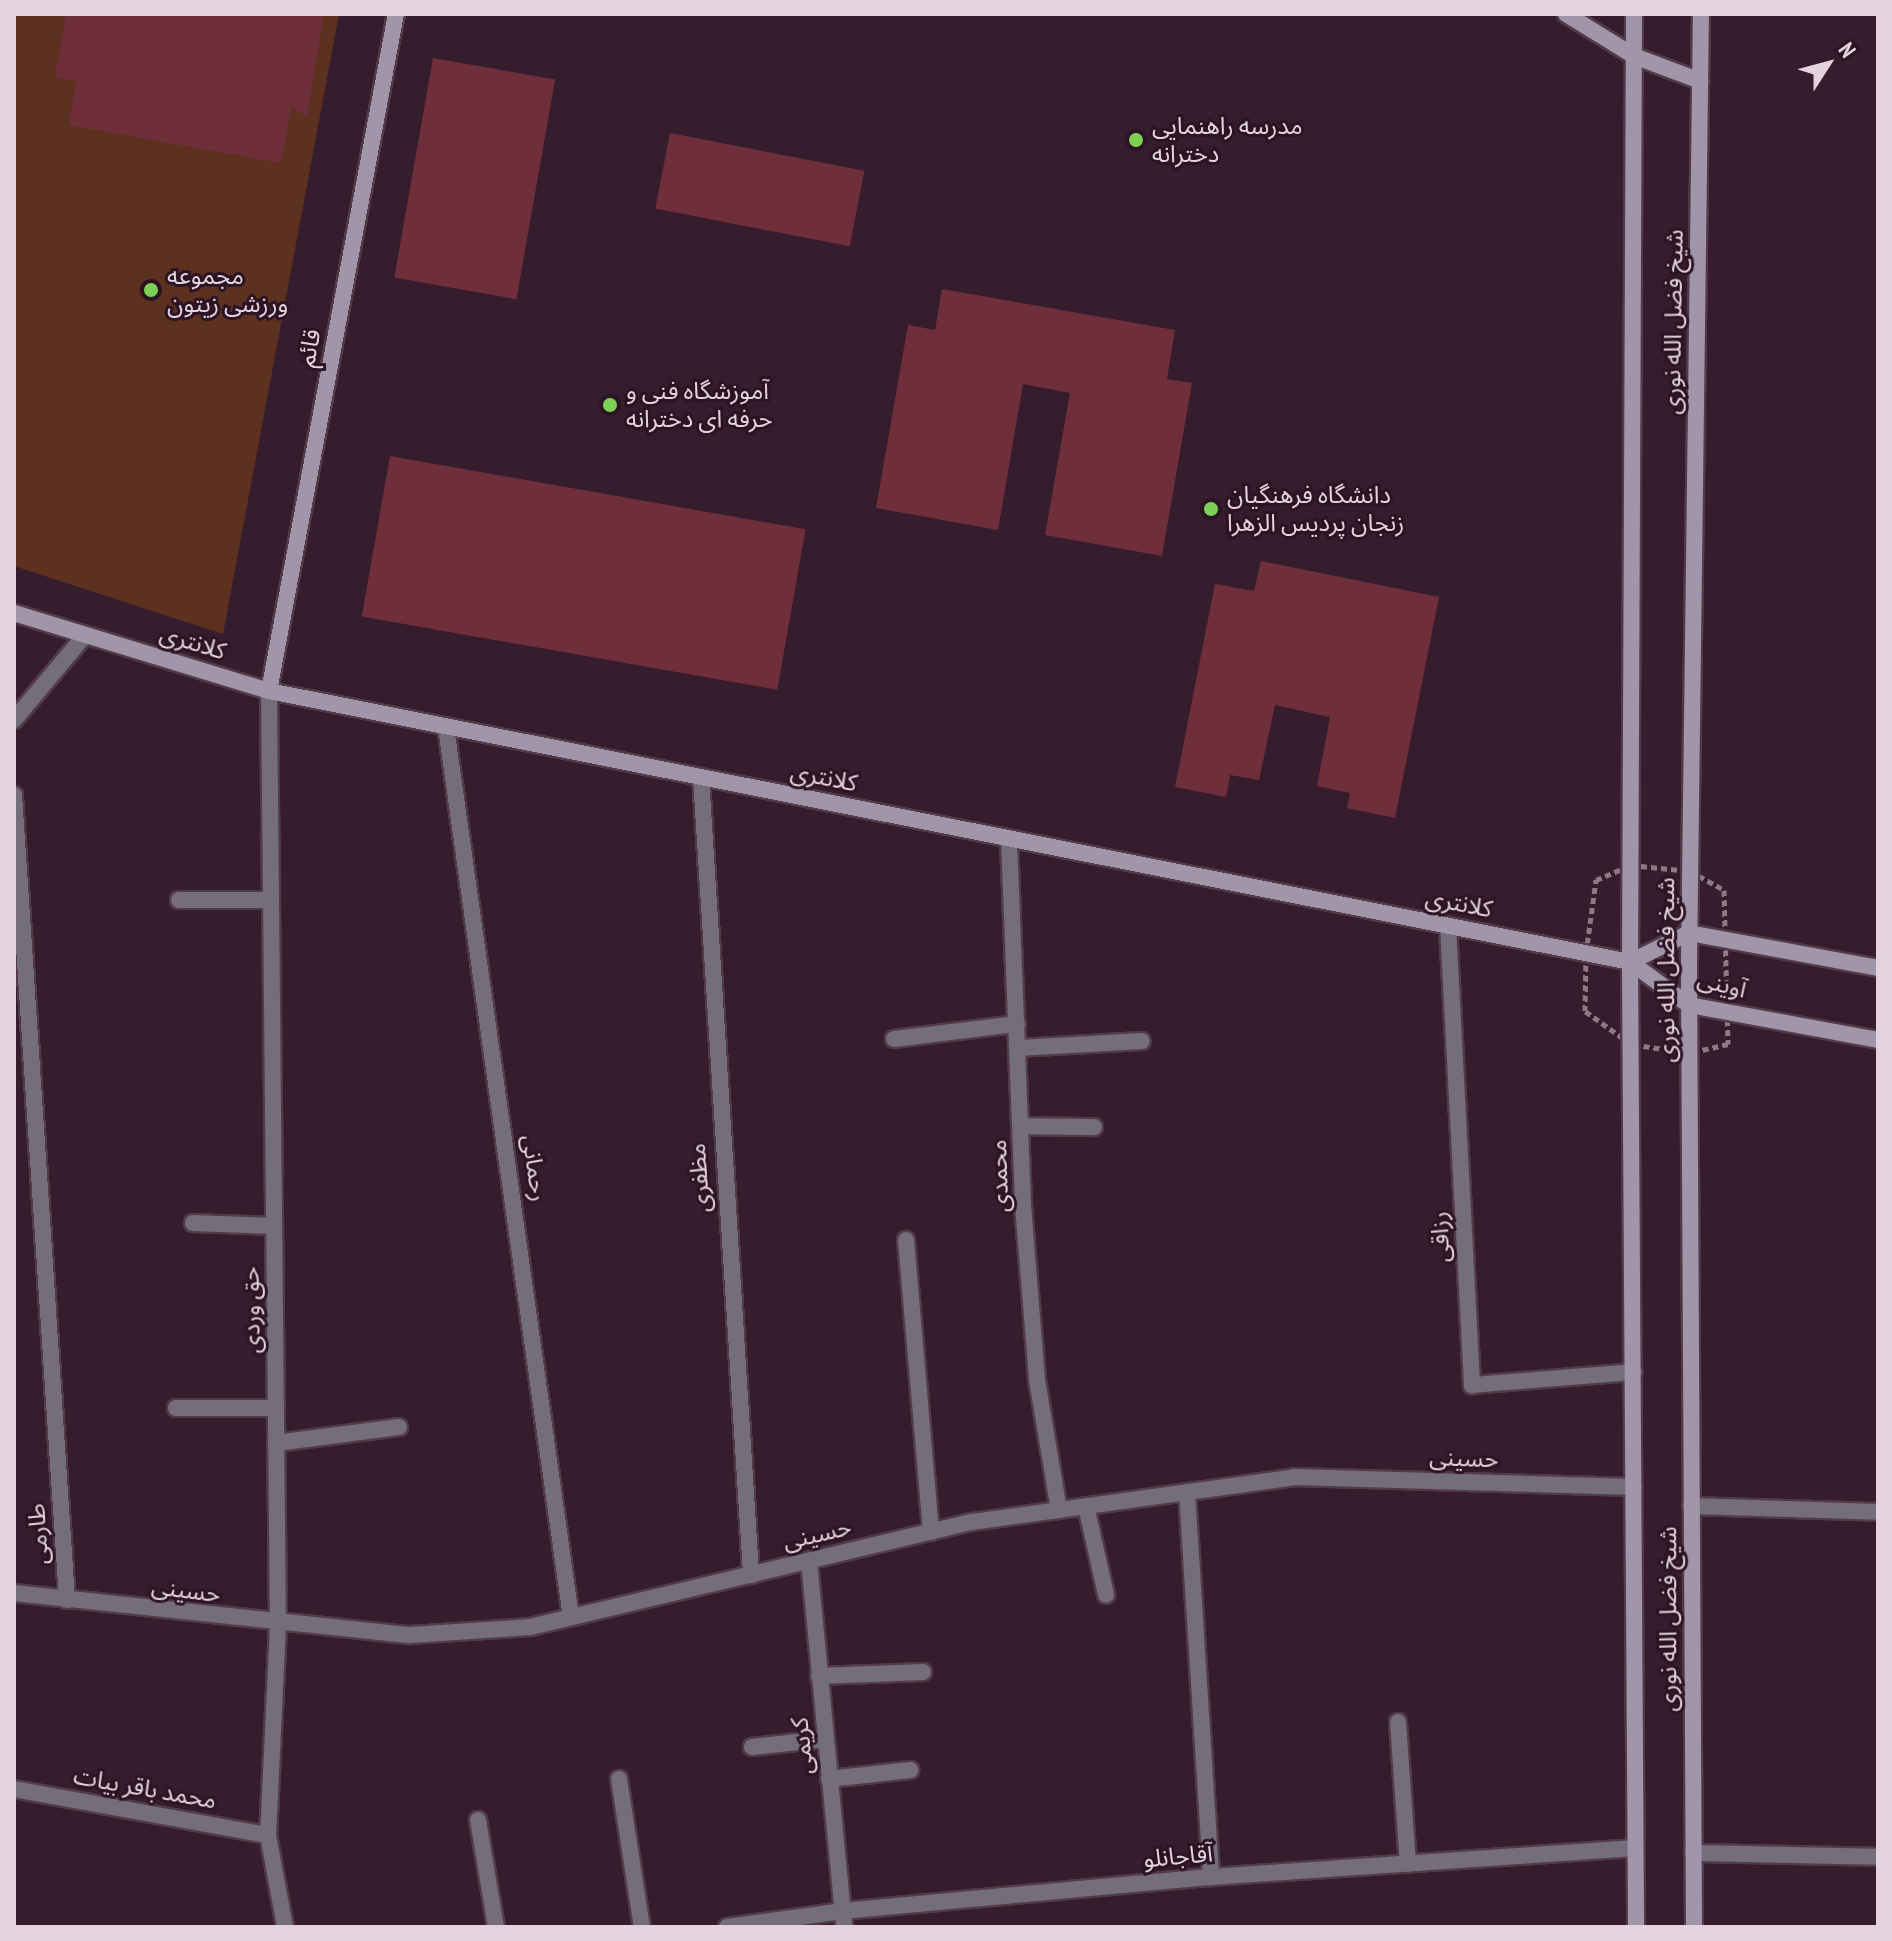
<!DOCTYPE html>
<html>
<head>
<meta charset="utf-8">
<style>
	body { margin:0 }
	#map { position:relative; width:1892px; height:1941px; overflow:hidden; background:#361d2d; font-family:"PT Sans Narrow","Noto Sans Arabic",sans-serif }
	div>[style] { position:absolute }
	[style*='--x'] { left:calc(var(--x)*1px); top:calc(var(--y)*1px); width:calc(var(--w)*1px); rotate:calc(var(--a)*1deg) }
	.green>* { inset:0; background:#5c311f }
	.building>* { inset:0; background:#6f2f3a; transform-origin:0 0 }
	.path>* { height:5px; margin-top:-2.5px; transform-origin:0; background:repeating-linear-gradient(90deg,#8e7986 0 6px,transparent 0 10px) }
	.roads { filter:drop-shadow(2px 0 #523a49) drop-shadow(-2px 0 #523a49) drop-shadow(0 2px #523a49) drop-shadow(0 -2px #523a49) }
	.lane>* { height:16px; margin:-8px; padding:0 8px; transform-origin:8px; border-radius:8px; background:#746d7a }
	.street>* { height:16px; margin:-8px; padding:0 8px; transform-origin:8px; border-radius:8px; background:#746d7a }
	.secondary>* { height:16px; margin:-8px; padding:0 8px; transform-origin:8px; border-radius:8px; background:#a095a9 }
	.dots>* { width:22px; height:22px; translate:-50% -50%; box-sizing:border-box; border:4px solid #2b1424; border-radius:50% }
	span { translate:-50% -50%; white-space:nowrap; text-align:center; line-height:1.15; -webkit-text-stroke:6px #2b1424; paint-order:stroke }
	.poi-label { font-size:24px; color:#e4d3de }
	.left { translate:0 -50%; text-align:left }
	.street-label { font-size:24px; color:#e4d3de }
	.frame { position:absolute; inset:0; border:16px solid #e4d3de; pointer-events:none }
	.north { position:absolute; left:1788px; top:24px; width:80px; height:80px; -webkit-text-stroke:6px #2b1424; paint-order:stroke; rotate:54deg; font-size:22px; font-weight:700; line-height:32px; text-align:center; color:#e4d3de }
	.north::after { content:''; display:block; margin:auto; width:28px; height:36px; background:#e4d3de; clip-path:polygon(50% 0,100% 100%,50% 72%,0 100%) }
</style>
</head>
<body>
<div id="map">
	<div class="green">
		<div style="clip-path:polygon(14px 14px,339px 14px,223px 634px,14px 566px)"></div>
	</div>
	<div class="building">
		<div style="clip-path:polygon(66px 14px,324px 14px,307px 116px,291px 107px,281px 163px,69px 125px,76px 81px,55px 77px)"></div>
		<div style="left:433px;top:58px;width:124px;height:223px;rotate:10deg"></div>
		<div style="left:670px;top:133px;width:198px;height:77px;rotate:11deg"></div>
		<div style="clip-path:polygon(942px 289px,1175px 330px,1167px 379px,1192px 383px,1162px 556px,1045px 535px,1070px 393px,1023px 384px,998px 530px,876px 508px,908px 325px,935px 330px)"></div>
		<div style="left:390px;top:456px;width:422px;height:163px;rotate:10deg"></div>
		<div style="clip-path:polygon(1261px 561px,1439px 597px,1395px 818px,1347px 808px,1350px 793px,1317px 786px,1330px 717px,1275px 705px,1259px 780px,1230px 775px,1226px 797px,1175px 787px,1215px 584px,1254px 591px)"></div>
	</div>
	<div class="path">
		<div style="--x:1631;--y:865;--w:59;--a:5.8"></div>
		<div style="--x:1690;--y:871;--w:39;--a:29"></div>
		<div style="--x:1724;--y:890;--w:154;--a:88.5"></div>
		<div style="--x:1728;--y:1044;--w:40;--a:167"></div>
		<div style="--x:1689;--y:1053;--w:59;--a:-171.2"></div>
		<div style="--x:1631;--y:1044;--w:57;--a:-144.3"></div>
		<div style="--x:1585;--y:1011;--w:58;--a:-89"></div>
		<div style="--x:1586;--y:953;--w:74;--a:-82.2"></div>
		<div style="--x:1596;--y:880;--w:38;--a:-23"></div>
	</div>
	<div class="roads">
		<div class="lane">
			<div style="--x:1448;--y:926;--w:460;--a:87"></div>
			<div style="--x:1472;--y:1385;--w:162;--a:-4.6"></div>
			<div style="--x:1187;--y:1492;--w:386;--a:86.4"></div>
		</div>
		<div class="street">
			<div style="--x:269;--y:691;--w:934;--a:89.45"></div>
			<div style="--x:278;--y:1625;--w:210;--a:92.7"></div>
			<div style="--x:268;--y:1835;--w:94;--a:79.5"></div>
			<div style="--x:14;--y:720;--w:111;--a:-50.1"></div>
			<div style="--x:446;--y:727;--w:899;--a:82.01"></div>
			<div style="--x:701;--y:777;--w:800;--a:86.41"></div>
			<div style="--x:14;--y:795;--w:807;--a:86.23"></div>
			<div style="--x:1009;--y:839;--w:366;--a:87.8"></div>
			<div style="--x:1023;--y:1205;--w:176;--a:85.4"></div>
			<div style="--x:1037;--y:1380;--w:132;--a:80.4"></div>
			<div style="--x:179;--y:900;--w:92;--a:0"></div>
			<div style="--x:894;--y:1039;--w:124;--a:-7"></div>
			<div style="--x:1018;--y:1048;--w:124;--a:-3.2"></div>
			<div style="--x:1021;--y:1126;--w:73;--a:0.8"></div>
			<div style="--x:193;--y:1223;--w:81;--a:2.1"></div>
			<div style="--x:906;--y:1240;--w:293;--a:85.1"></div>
			<div style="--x:176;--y:1408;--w:100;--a:0"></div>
			<div style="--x:276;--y:1443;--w:124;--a:-7.4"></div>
			<div style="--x:1086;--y:1506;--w:91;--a:77.3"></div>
			<div style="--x:1691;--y:1506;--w:187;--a:1.8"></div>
			<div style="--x:809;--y:1561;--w:368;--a:84.5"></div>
			<div style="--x:14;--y:1593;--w:398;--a:6.1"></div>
			<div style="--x:410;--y:1635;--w:120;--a:-3.8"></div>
			<div style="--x:530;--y:1627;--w:454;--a:-13.4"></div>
			<div style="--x:972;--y:1522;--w:326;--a:-7.9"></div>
			<div style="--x:1295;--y:1477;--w:339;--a:1.7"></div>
			<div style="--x:819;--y:1676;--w:104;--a:-2.2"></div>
			<div style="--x:1398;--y:1722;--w:142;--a:86"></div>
			<div style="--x:752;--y:1747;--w:74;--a:-6.2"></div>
			<div style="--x:619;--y:1779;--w:150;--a:81.2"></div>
			<div style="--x:829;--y:1779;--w:82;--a:-6.3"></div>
			<div style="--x:14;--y:1789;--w:258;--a:10.3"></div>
			<div style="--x:478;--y:1820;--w:109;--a:80.5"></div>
			<div style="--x:1693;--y:1853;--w:185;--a:1.2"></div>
			<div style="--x:727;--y:1927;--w:116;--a:-7.9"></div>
			<div style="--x:842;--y:1911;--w:371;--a:-5.3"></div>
			<div style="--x:1211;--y:1877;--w:425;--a:-3.9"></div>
		</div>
		<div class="secondary">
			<div style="--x:1566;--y:14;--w:80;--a:31.7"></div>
			<div style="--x:1634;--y:56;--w:71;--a:20.7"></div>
			<div style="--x:1634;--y:14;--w:948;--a:90.24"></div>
			<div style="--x:1630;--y:962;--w:965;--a:89.64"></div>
			<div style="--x:14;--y:613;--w:267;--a:17"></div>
			<div style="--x:269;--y:691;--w:1388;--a:11.26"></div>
			<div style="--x:1630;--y:962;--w:73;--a:36.1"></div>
			<div style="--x:1689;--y:1005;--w:192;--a:10.5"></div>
			<div style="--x:269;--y:691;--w:689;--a:-79.38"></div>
			<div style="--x:1630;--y:962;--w:66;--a:-26.2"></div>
			<div style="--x:1689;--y:933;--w:192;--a:10.5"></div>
			<div style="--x:1694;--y:1927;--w:964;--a:-90.3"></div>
			<div style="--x:1689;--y:963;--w:949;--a:-89.28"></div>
		</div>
	</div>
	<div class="dots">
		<div style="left:1136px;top:140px;background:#7cd155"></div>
		<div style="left:151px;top:290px;background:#7cd155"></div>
		<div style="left:610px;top:405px;background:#7cd155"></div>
		<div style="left:1211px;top:509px;background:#7cd155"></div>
	</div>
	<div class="poi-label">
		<span class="left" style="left:1152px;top:140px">مدرسه راهنمایی<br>دخترانه</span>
		<span class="left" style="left:167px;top:290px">مجموعه<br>ورزشی زیتون</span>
		<span class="left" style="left:626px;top:405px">آموزشگاه فنی و<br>حرفه ای دخترانه</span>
		<span class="left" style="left:1227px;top:509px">دانشگاه فرهنگیان<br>زنجان پردیس الزهرا</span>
	</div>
	<div class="street-label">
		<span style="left:1673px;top:322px;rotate:-89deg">شیخ فضل الله نوری</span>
		<span style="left:309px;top:348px;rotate:-79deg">قائم</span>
		<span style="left:193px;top:642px;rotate:17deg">کلانتری</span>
		<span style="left:824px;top:777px;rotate:11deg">کلانتری</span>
		<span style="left:1459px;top:903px;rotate:11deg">کلانتری</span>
		<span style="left:1666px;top:970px;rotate:-90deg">شیخ فضل الله نوری</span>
		<span style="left:1722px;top:984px;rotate:14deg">آوینی</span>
		<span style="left:535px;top:1168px;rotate:82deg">رحمانی</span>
		<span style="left:999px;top:1176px;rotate:-92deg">محمدی</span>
		<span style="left:699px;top:1178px;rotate:-94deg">مظفری</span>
		<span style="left:1440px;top:1237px;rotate:-93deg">رزاقی</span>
		<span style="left:251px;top:1310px;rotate:-91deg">حق وردی</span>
		<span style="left:1464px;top:1458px;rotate:2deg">حسینی</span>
		<span style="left:38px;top:1534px;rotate:-94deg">طارمی</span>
		<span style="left:817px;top:1534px;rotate:-13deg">حسینی</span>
		<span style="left:186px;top:1590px;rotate:7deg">حسینی</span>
		<span style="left:1668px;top:1619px;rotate:-90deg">شیخ فضل الله نوری</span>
		<span style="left:802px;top:1746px;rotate:-96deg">کریمی</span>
		<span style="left:145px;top:1788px;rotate:10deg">محمد باقر بیات</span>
		<span style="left:1178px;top:1856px;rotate:-5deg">آقاجانلو</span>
	</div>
	<div class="frame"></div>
	<div class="north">N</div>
</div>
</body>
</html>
